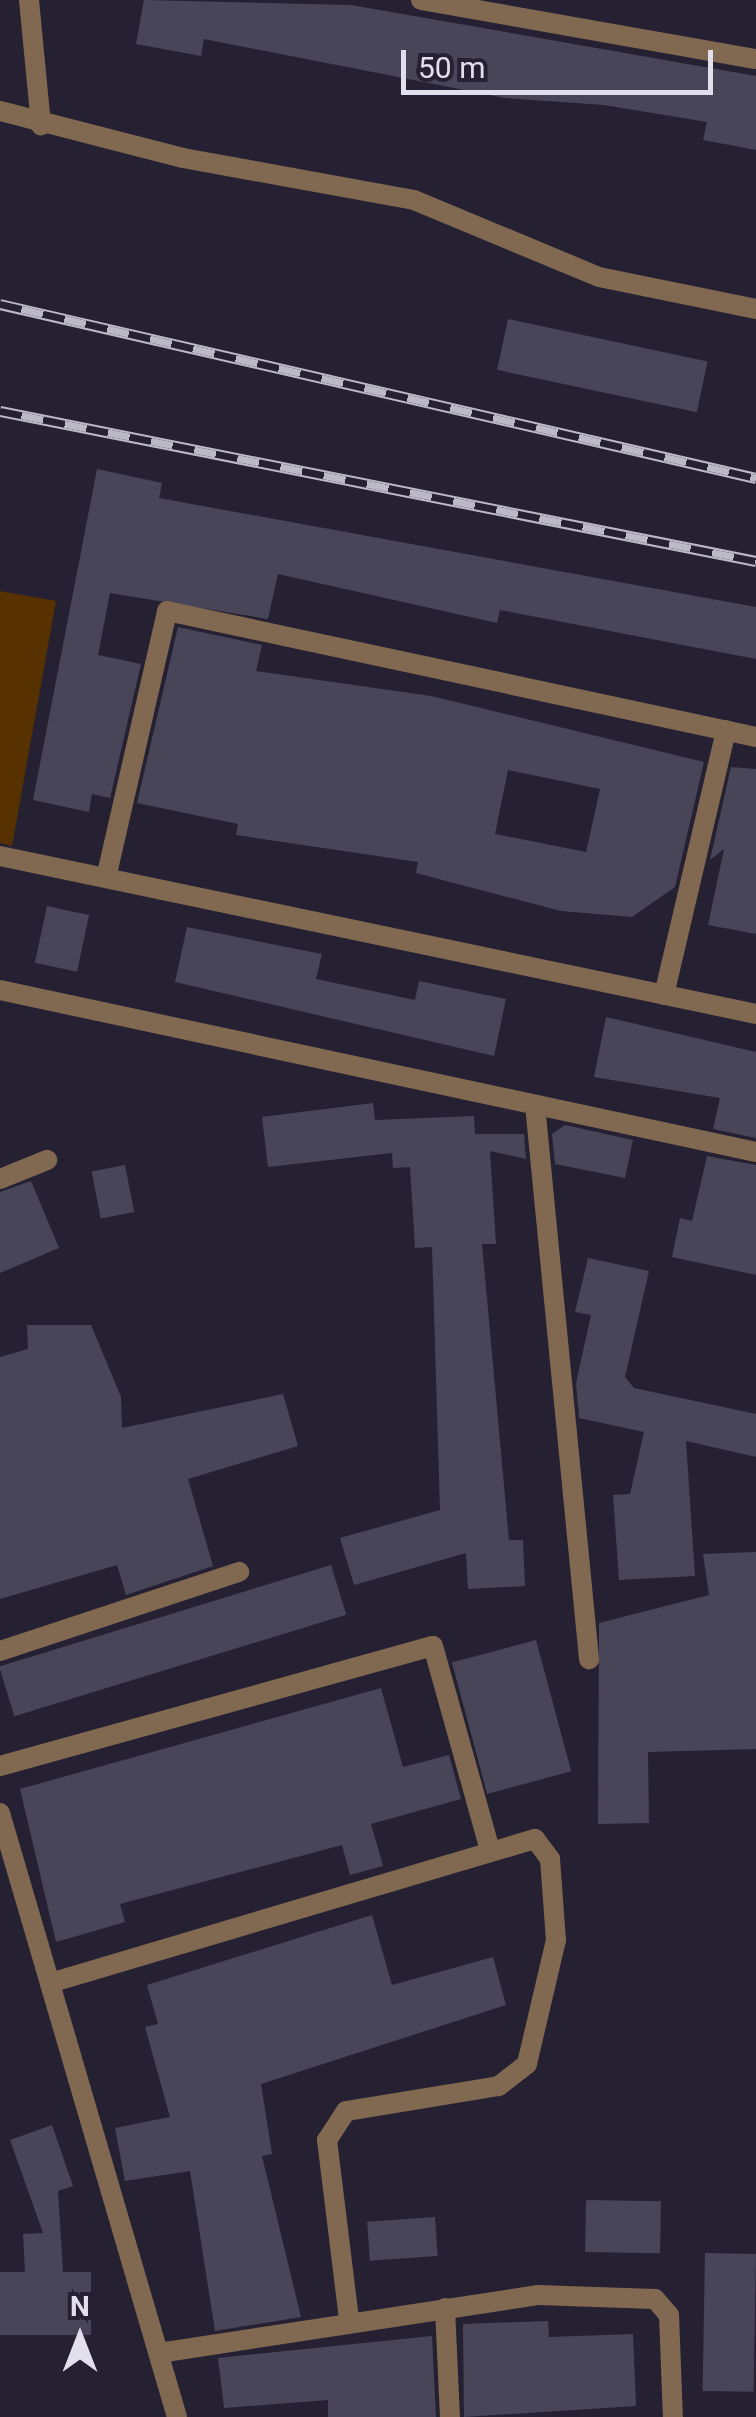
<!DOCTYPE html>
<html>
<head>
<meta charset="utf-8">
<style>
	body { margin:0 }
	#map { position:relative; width:756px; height:2417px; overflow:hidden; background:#252133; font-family:Roboto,sans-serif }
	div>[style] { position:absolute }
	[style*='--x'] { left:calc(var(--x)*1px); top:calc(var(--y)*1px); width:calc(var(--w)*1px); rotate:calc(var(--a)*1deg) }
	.green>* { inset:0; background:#573100 }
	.building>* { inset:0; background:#494559; transform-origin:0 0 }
	.minor>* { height:20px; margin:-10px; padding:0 10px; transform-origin:10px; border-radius:10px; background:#816951 }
	.rail>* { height:11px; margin-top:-5.5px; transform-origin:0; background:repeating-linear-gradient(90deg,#252133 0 22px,#bcb9c7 0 44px); box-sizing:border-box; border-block:2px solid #bcb9c7 }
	span { translate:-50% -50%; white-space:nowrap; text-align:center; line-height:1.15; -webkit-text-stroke:8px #252133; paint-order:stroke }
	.north { position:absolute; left:30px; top:2287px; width:100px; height:100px; -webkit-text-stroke:8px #252133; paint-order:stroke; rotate:0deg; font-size:28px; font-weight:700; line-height:40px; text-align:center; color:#e2dfec }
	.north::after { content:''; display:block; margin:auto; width:35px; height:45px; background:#e2dfec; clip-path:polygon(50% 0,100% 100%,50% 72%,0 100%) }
	.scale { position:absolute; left:401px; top:50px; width:312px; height:45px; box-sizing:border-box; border:5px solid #e2dfec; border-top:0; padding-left:12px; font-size:30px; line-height:35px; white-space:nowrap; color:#e2dfec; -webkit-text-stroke:8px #252133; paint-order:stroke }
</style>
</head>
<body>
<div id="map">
	<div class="green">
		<div style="clip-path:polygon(0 591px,56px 601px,12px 846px,0 843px)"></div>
	</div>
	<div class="building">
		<div style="clip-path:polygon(144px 0,351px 5px,756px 76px,756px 150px,703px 140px,707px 122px,604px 105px,505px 98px,204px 39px,201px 56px,136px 44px)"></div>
		<div style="left:508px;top:319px;width:204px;height:52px;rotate:12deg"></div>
		<div style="clip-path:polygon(97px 469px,162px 483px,159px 498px,756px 607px,756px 659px,500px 610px,497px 623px,278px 574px,268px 619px,110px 593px,98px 655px,141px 664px,110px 798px,92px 794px,89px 812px,33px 800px)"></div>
		<div style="clip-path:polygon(evenodd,178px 627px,262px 645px,256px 671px,431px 696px,704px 762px,675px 887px,632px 917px,561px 911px,416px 873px,418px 862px,236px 835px,238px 824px,137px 803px,178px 627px,508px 770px,600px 789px,586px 852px,495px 834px,508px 770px)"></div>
		<div style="clip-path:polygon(731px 767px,756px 769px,756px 934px,708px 925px,724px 849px,710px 860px)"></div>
		<div style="left:47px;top:906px;width:43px;height:58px;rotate:12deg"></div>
		<div style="clip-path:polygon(187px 927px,322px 954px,316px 979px,415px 1000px,419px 981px,506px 999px,494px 1056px,175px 982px)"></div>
		<div style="clip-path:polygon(606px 1017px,756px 1052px,756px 1138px,713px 1129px,720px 1098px,594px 1077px)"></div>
		<div style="clip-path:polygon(373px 1103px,375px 1120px,474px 1116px,475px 1134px,524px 1134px,526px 1159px,490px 1151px,496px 1244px,482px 1244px,509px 1540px,523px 1540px,525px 1586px,468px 1589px,466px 1553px,354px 1585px,340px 1538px,440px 1510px,432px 1247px,415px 1248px,410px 1167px,393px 1168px,392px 1153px,268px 1167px,262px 1117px)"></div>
		<div style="clip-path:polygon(565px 1125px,633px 1140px,625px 1178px,555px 1164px,552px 1134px)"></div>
		<div style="clip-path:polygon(707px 1156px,756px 1165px,756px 1275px,672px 1257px,680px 1218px,692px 1221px)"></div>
		<div style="left:125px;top:1165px;width:48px;height:34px;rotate:79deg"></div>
		<div style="clip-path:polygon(31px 1181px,59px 1248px,0 1273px,0 1192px)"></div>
		<div style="clip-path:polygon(588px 1258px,649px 1271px,625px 1377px,634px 1388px,756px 1414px,756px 1457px,686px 1441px,695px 1576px,619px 1580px,613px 1495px,630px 1494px,644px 1432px,579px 1418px,576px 1383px,591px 1315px,575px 1312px)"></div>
		<div style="clip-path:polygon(27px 1325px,91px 1325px,121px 1397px,122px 1428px,283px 1394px,298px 1446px,188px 1479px,213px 1566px,126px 1595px,117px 1565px,0 1599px,0 1357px,28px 1349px)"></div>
		<div style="clip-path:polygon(756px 1552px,756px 1749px,648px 1752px,649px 1823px,598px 1824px,599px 1623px,709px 1595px,703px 1554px)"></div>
		<div style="left:331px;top:1565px;width:52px;height:347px;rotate:73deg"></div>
		<div style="left:536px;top:1640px;width:136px;height:87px;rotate:75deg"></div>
		<div style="clip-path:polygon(381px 1688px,403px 1767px,449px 1755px,461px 1799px,371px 1824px,383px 1866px,350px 1875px,342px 1845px,120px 1904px,125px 1922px,56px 1942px,20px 1789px)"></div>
		<div style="clip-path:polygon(372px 1915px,392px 1985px,493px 1957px,506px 2005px,261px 2084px,272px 2154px,262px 2156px,301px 2317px,215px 2331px,190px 2171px,125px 2181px,115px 2128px,170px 2117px,145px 2027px,158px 2024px,147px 1985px)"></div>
		<div style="clip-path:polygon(52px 2125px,73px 2186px,58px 2191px,63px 2272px,91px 2272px,91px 2335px,0 2335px,0 2272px,25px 2272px,23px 2234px,43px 2233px,10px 2140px)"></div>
		<div style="left:586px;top:2200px;width:75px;height:52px;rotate:1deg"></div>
		<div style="left:435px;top:2217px;width:39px;height:68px;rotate:86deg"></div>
		<div style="left:705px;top:2253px;width:51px;height:138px;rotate:1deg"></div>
		<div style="clip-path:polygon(548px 2321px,549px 2337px,633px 2334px,636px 2406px,464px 2417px,463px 2324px)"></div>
		<div style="clip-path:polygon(432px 2336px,436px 2417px,328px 2417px,328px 2400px,224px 2408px,218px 2358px)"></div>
	</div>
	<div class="minor">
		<div style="--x:29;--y:0;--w:126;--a:84.5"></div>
		<div style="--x:421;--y:0;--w:340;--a:10"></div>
		<div style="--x:0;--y:111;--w:189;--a:14.4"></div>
		<div style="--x:183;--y:158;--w:235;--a:10.3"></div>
		<div style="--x:414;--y:200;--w:200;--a:22.6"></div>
		<div style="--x:599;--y:277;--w:160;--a:11.5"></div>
		<div style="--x:0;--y:856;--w:772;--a:11.8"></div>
		<div style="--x:106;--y:878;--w:274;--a:-77.1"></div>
		<div style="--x:167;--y:611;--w:602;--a:12.07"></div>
		<div style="--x:0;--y:990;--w:773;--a:12.09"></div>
		<div style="--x:664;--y:995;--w:272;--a:-76.8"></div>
		<div style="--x:535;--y:1105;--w:557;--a:84.43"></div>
		<div style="--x:0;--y:1179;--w:51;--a:-22"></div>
		<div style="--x:0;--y:1651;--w:252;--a:-18.3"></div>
		<div style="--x:0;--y:1766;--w:449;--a:-15.5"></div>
		<div style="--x:433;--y:1646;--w:212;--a:74.4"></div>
		<div style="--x:0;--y:1813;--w:629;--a:73.67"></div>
		<div style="--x:50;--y:1983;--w:506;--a:-16.54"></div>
		<div style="--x:535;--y:1839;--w:25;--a:53"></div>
		<div style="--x:550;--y:1859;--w:81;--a:85.8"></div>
		<div style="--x:556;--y:1940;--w:127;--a:103.2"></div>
		<div style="--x:527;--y:2064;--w:36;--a:142"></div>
		<div style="--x:499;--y:2086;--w:155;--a:170.7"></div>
		<div style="--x:346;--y:2111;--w:35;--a:123"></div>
		<div style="--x:327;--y:2140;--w:180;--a:83"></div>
		<div style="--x:445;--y:2308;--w:109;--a:87.4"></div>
		<div style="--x:159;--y:2353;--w:383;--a:-8.7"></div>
		<div style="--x:538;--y:2295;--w:117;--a:2"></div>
		<div style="--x:655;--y:2299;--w:21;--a:49"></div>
		<div style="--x:669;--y:2315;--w:102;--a:87.8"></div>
	</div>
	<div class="rail">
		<div style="--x:0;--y:304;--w:776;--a:12.96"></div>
		<div style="--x:0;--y:411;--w:771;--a:11.22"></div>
	</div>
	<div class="north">N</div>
	<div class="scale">50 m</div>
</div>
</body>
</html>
